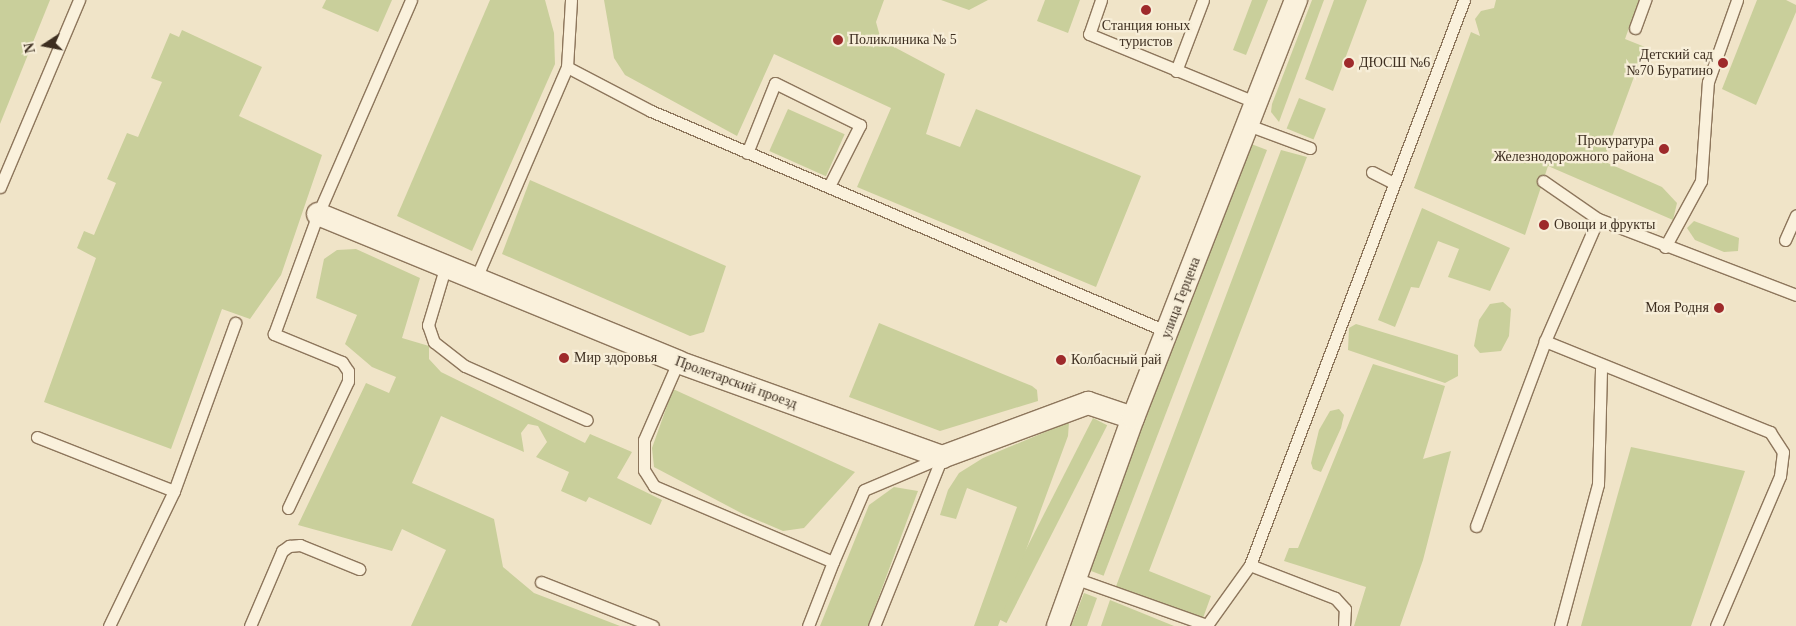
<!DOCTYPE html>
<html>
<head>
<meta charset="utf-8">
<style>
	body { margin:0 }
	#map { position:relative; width:1796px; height:626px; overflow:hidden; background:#f0e4c8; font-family:Georgia,serif }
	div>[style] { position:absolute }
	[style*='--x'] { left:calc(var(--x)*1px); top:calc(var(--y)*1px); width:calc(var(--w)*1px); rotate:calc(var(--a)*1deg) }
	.green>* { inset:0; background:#c9cf9b; transform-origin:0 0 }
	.roads { filter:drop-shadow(1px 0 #8d765c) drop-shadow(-1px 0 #8d765c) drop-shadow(0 1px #8d765c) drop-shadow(0 -1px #8d765c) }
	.lane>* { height:11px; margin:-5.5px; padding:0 5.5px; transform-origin:5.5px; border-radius:5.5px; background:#faf1dc }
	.street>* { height:22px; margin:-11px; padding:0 11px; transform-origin:11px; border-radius:11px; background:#faf1dc }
	.dots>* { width:14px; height:14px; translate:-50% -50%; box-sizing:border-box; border:2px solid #f7eed8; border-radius:50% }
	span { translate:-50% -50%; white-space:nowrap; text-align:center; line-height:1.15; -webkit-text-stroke:4.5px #f7eed8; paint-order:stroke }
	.poi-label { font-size:14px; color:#3d2e20 }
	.left { translate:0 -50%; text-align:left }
	.right { translate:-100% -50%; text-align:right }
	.street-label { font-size:14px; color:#3d2e20 }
	.north { position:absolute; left:20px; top:20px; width:50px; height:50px; -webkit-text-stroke:4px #f7eed8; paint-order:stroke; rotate:259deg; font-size:14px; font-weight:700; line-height:20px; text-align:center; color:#3d2e20 }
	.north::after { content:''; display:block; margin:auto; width:18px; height:22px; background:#3d2e20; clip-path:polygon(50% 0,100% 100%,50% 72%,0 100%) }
</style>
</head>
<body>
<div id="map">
	<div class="green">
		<div style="clip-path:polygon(0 0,50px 0,0 124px)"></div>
		<div style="clip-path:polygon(326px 0,392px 0,378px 32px,322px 8px)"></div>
		<div style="clip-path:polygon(490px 0,545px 0,554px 33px,555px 64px,472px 251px,397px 216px)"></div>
		<div style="clip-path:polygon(604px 0,884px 0,876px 22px,881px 40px,945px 74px,926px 134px,960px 147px,976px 109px,1141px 176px,1096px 287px,857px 187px,891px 108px,774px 54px,737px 136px,625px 75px,614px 58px)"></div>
		<div style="clip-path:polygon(941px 0,988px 0,969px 10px)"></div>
		<div style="clip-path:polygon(1045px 0,1080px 0,1068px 33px,1037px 21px)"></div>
		<div style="clip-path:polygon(1252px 0,1268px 0,1246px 55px,1233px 50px)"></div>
		<div style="clip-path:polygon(1312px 0,1324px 0,1279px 122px,1271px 112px,1272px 104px)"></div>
		<div style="clip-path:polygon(1334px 0,1367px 0,1333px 91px,1305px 79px)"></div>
		<div style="clip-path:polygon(1496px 0,1639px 0,1625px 39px,1645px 47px,1603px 161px,1662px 187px,1677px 203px,1673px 220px,1548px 166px,1525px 235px,1414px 188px,1471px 32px,1480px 36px,1475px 19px,1481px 11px,1494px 8px)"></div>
		<div style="clip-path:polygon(1757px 0,1786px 0,1796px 5px,1796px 12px,1756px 105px,1722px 89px)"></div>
		<div style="clip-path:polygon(182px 30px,262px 67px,239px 116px,322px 155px,281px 275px,250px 319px,222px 309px,171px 449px,44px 402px,96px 258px,77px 248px,84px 231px,94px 235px,116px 183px,107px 179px,127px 133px,138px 137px,162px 82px,151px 78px,170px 33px,179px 37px)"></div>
		<div style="left:1299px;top:98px;width:29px;height:33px;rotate:22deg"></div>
		<div style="left:788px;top:109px;width:62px;height:46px;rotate:24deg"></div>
		<div style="left:1267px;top:150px;width:456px;height:19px;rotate:111deg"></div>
		<div style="clip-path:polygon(1281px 150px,1307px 157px,1149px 571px,1211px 596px,1203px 618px,1115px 589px)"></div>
		<div style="clip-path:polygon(530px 180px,726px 266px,704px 332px,690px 336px,502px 254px)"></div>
		<div style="clip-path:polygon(1422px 208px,1510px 248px,1490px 291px,1448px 277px,1459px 249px,1438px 241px,1419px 288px,1411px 287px,1395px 327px,1378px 320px)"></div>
		<div style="clip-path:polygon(1694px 221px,1739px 238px,1738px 251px,1724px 252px,1695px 240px,1687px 228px)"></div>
		<div style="clip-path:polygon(356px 249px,420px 278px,402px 338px,429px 346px,429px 359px,441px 372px,585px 443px,590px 434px,632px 452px,617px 478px,662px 500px,651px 525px,589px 497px,586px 502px,561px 491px,569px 472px,536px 457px,547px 442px,538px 426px,528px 424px,521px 433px,524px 452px,441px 416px,412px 483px,494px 519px,503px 567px,534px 593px,620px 626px,411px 626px,446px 550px,402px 529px,392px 551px,298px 525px,366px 383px,389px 393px,396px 377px,372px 367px,345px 344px,357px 315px,316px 298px,324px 259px,337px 250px)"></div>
		<div style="clip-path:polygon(1503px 302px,1511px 309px,1509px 336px,1501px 351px,1480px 353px,1474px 346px,1479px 320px,1490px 304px)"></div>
		<div style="clip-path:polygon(879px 323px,1032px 386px,1037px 390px,1038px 401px,940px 431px,849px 397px)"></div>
		<div style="clip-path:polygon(1356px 324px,1458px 355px,1458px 376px,1445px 383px,1348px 350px,1349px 328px)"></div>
		<div style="clip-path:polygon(1373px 364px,1445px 386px,1423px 459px,1451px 451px,1423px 560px,1400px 626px,1354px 626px,1366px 587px,1284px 561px,1289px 548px,1298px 548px)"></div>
		<div style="clip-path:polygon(673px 389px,855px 472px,804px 528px,783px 531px,743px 514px,654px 467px,652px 448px)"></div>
		<div style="clip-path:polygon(1339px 409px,1344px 415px,1341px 428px,1321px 472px,1313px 469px,1311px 463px,1319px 430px,1330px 411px)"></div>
		<div style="left:1093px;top:418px;width:16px;height:222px;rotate:27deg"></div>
		<div style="clip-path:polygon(1069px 422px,1068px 436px,998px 626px,974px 626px,1017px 507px,967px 488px,956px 519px,940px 515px,948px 490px,959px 473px,983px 458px)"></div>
		<div style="clip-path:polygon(1631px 447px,1745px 471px,1691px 626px,1581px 626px)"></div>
		<div style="clip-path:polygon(894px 487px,918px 491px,868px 626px,820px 626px,869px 505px)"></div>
		<div style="clip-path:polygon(1084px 593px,1097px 598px,1087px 626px,1071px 626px)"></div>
		<div style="clip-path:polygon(1110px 600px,1174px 626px,1101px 626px)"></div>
	</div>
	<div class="roads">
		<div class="lane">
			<div style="--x:571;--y:0;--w:67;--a:93.4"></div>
			<div style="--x:567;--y:67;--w:95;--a:27.6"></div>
			<div style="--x:651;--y:111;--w:562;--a:23.15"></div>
			<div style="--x:1101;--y:0;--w:36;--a:109"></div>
			<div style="--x:1089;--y:34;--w:182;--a:22.3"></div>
			<div style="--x:1635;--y:28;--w:30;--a:-70"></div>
			<div style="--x:1176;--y:71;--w:76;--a:-69.2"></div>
			<div style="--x:1248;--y:125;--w:66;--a:20.4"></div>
			<div style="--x:747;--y:153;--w:75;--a:-68.2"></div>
			<div style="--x:775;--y:83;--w:95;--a:26.3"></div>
			<div style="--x:860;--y:125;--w:68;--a:116.9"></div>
			<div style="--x:1372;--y:172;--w:25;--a:27"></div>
			<div style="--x:1543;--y:181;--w:67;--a:34.6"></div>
			<div style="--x:0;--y:187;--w:203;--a:-67.1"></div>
			<div style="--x:1785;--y:240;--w:27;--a:-66"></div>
			<div style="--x:1665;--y:247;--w:75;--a:-61.4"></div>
			<div style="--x:1701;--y:181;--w:99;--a:-86"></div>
			<div style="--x:1708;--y:82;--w:87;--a:-70.5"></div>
			<div style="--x:446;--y:265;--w:63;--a:106.7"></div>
			<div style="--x:428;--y:325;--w:18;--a:71"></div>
			<div style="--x:434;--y:342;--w:39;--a:38"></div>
			<div style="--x:465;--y:366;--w:133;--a:23.9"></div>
			<div style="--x:477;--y:276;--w:228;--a:-66.7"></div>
			<div style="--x:678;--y:362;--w:85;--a:113.6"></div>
			<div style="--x:644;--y:440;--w:30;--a:90"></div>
			<div style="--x:644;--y:470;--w:19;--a:58"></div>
			<div style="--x:654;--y:486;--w:194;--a:23"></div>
			<div style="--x:833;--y:562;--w:78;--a:-66.7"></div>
			<div style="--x:864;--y:490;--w:85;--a:-22.9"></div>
			<div style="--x:942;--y:457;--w:182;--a:111.9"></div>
			<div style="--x:37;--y:437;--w:147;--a:21.5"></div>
			<div style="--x:174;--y:491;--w:150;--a:115.7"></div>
			<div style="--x:174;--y:491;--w:179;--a:-70"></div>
			<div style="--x:288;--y:508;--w:140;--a:-64.7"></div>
			<div style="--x:348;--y:381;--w:10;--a:-90"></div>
			<div style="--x:348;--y:371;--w:11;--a:-124"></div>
			<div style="--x:342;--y:362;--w:74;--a:-157.6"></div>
			<div style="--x:274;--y:334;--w:128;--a:-69.9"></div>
			<div style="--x:318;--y:214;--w:233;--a:-66.5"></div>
			<div style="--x:1476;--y:526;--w:197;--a:-69.5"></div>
			<div style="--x:1077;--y:579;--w:138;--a:19.5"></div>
			<div style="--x:1207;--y:625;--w:74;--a:-54.4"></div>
			<div style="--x:541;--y:582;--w:120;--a:21.4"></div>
			<div style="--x:250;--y:626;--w:82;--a:-66.9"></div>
			<div style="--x:282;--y:551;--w:9;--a:-36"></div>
			<div style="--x:289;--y:546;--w:11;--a:-5"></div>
			<div style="--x:300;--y:545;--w:64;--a:22.1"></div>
			<div style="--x:808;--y:626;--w:69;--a:-68.7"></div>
			<div style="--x:1344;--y:626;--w:17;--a:-87"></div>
			<div style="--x:1345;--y:609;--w:15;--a:-132"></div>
			<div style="--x:1335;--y:598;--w:91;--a:-158.8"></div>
			<div style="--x:1250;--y:565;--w:604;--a:-69.26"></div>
			<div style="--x:1560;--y:626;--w:147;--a:-75"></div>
			<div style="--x:1598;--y:484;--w:116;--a:-88.5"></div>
			<div style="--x:1716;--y:626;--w:163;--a:-66.9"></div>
			<div style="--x:1780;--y:476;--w:24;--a:-83"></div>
			<div style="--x:1783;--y:452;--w:24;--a:-123"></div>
			<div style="--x:1770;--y:432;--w:243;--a:-158"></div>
			<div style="--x:1545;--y:341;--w:133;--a:-66.5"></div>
			<div style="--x:1598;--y:219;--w:212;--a:21"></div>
		</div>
		<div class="street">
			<div style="--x:318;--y:214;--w:389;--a:22.3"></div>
			<div style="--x:678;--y:362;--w:281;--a:19.8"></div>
			<div style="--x:942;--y:457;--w:156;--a:-20.3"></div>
			<div style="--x:1088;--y:403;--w:47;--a:18.4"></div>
			<div style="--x:1058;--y:626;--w:221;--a:-70.2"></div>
			<div style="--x:1133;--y:418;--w:449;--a:-68.7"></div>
		</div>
	</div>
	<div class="dots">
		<div style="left:1146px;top:10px;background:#9e2a2b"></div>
		<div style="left:838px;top:40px;background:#9e2a2b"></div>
		<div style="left:1349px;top:63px;background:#9e2a2b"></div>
		<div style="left:1723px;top:63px;background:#9e2a2b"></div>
		<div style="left:1664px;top:149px;background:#9e2a2b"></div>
		<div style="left:1544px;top:225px;background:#9e2a2b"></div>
		<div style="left:1719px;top:308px;background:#9e2a2b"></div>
		<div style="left:564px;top:358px;background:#9e2a2b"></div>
		<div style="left:1061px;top:360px;background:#9e2a2b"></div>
	</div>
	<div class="poi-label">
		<span style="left:1146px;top:34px">Станция юных<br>туристов</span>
		<span class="left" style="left:849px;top:40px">Поликлиника № 5</span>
		<span class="right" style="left:1713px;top:63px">Детский сад<br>№70 Буратино</span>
		<span class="left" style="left:1359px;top:63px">ДЮСШ №6</span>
		<span class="right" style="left:1654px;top:149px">Прокуратура<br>Железнодорожного района</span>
		<span class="left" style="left:1554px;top:225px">Овощи и фрукты</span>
		<span class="right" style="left:1709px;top:308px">Моя Родня</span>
		<span class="left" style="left:574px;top:358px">Мир здоровья</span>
		<span class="left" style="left:1071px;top:360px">Колбасный рай</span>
	</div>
	<div class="street-label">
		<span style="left:1181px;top:298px;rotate:-69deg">улица Герцена</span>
		<span style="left:736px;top:383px;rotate:20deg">Пролетарский проезд</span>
	</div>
	<div class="north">N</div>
</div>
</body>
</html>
